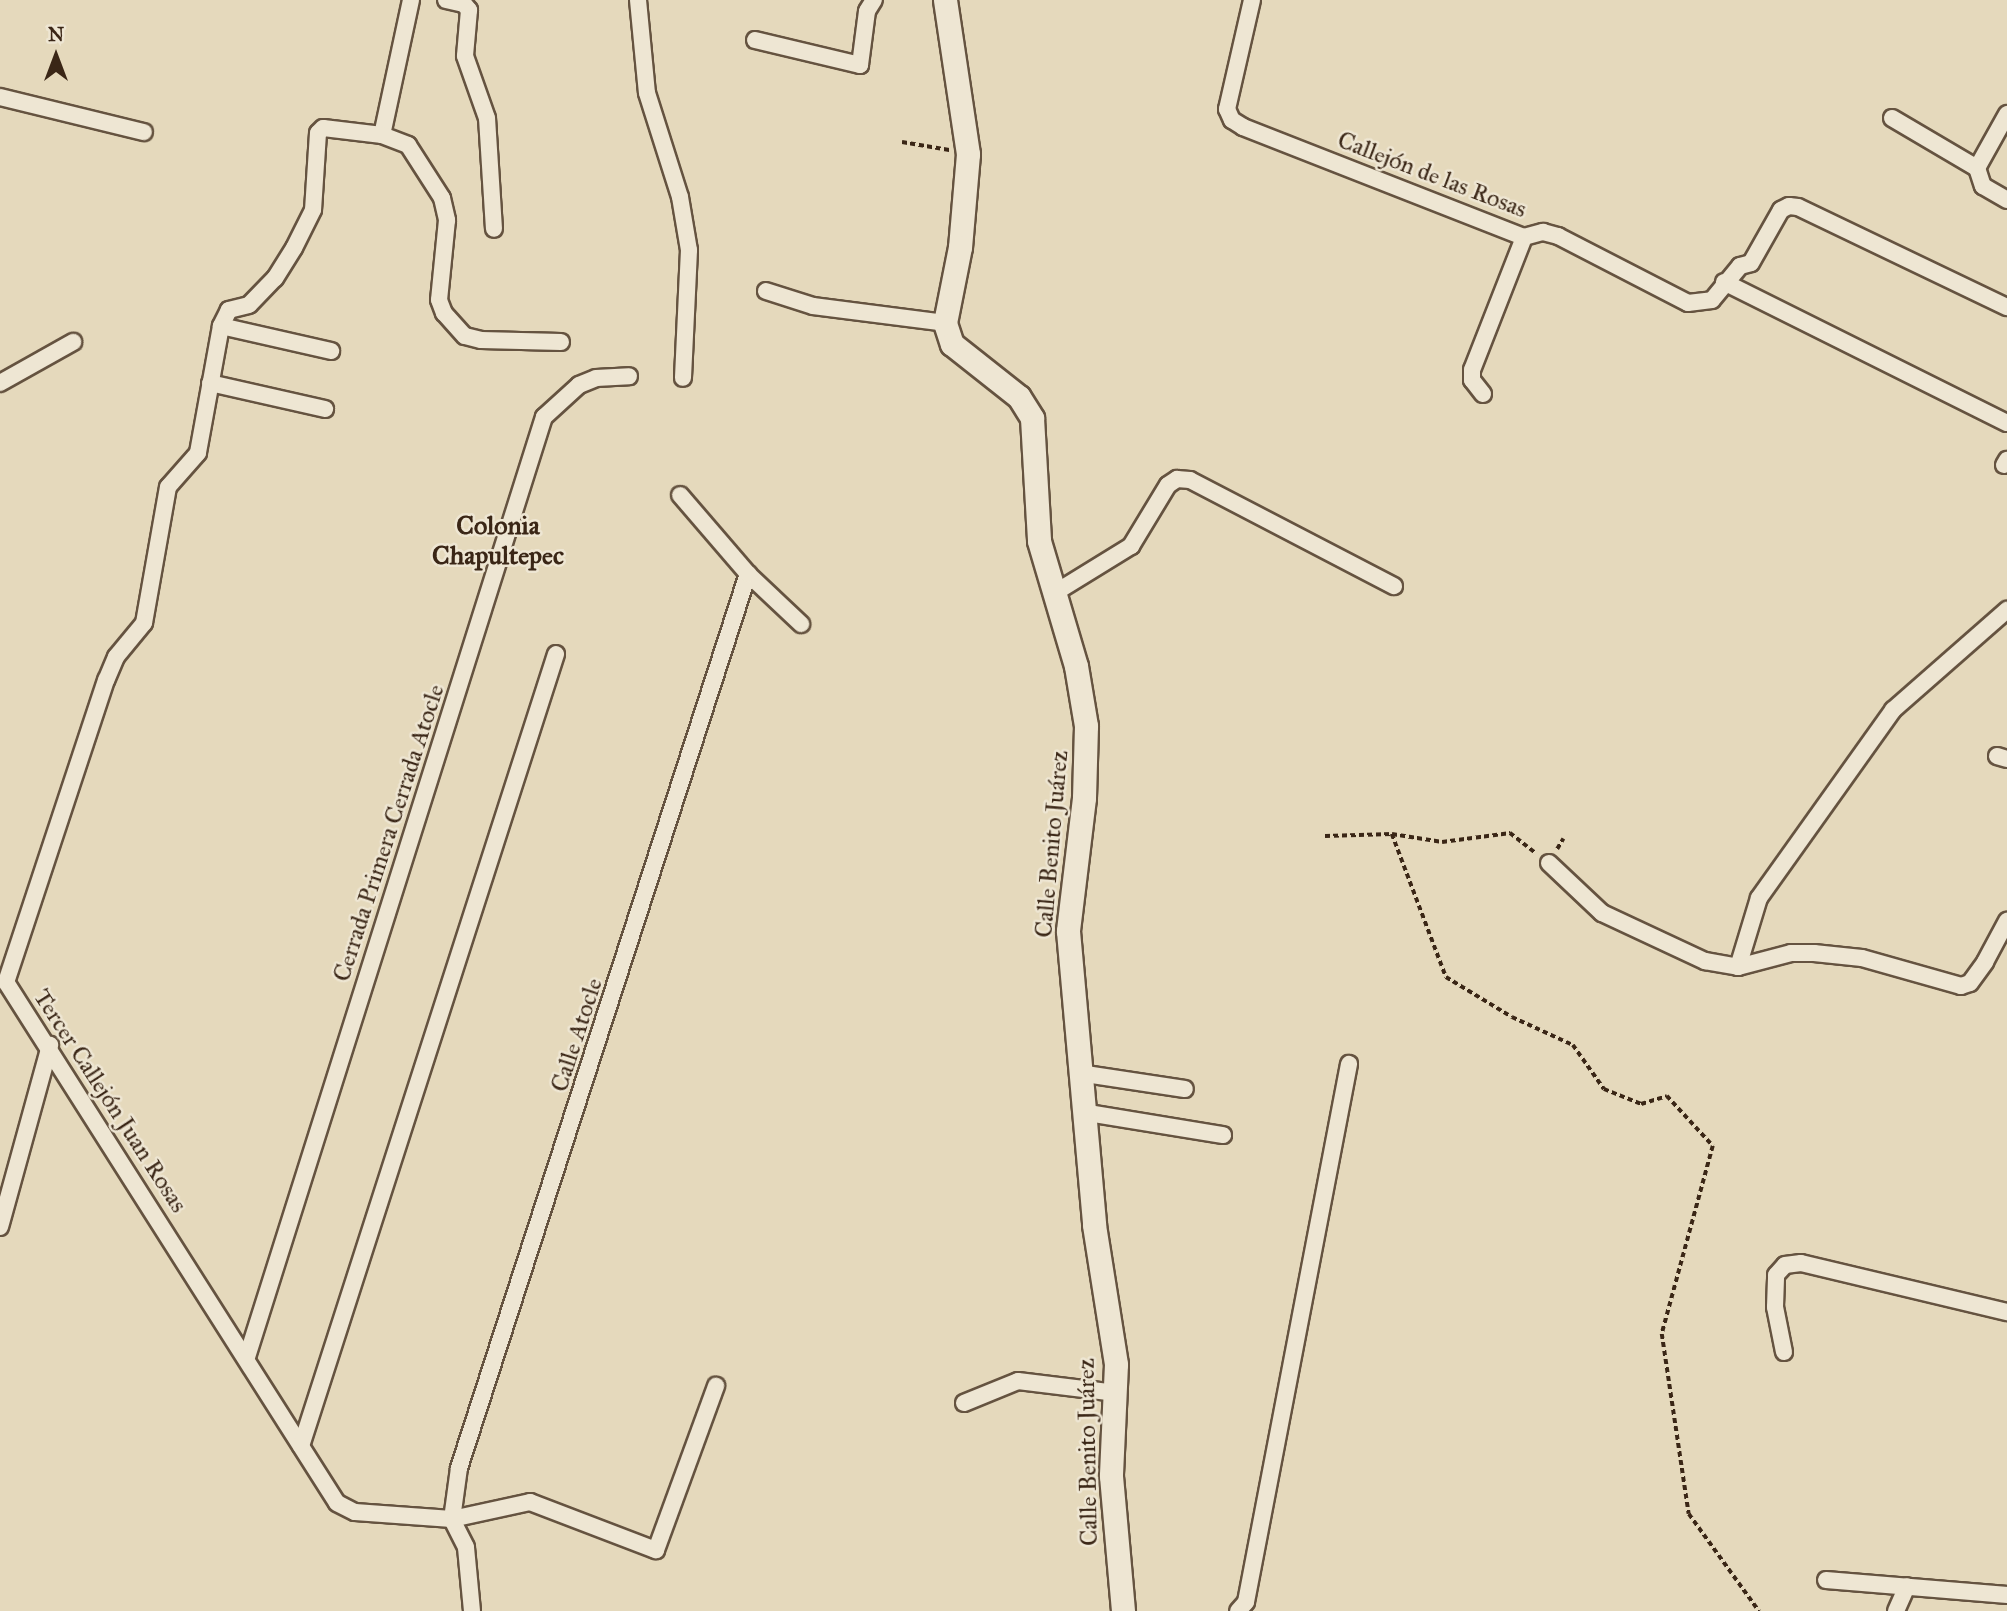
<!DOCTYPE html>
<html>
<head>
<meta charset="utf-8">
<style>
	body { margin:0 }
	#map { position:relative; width:2007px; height:1611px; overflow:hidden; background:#e5d9bc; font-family:"IM FELL Great Primer",serif }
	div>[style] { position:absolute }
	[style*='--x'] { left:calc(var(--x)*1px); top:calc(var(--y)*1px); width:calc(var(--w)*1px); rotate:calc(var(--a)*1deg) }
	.path>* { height:3.5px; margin-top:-1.75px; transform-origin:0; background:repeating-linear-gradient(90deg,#3a2616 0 5px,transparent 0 8.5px) }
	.roads { filter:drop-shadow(2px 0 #655340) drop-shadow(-2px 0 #655340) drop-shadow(0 2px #655340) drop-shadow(0 -2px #655340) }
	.street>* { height:16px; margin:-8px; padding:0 8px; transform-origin:8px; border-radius:8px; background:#eee6d3 }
	.secondary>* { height:23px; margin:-11.5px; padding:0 11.5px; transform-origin:11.5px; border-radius:11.5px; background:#eee6d3 }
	span { translate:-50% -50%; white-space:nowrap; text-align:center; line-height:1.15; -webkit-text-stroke:5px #eee6d3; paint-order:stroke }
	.street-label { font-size:24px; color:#3a2616 }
	.neighbourhood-label { font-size:26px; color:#3a2616; font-weight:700 }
	.north { position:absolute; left:21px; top:21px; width:70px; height:70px; -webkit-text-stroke:5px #eee6d3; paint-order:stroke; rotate:0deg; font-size:19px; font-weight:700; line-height:28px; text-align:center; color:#3a2616 }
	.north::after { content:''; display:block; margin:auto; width:24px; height:32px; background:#3a2616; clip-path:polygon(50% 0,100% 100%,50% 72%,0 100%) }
</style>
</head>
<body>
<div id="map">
	<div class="path">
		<div style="--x:902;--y:142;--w:48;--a:9.7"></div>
		<div style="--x:1392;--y:834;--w:153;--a:69.3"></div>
		<div style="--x:1446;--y:977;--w:77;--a:31.2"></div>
		<div style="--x:1512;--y:1017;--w:67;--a:24.7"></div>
		<div style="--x:1573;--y:1045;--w:54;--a:54.8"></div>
		<div style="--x:1604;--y:1089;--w:40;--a:22"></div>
		<div style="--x:1641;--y:1104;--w:27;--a:-17"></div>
		<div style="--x:1667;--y:1096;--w:68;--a:47.4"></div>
		<div style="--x:1713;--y:1146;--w:195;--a:105.2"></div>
		<div style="--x:1662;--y:1334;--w:182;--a:81.5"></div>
		<div style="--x:1689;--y:1514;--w:120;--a:54.2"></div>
		<div style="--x:1325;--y:836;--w:67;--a:-1.7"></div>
		<div style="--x:1392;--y:834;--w:51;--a:9.1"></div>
		<div style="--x:1442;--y:842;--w:69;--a:-7.5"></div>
		<div style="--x:1510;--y:833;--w:33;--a:38"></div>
		<div style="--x:1557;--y:849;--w:12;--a:-59"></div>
	</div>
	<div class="roads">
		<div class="street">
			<div style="--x:411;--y:0;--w:138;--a:102.1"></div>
			<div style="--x:382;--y:135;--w:59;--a:-173.2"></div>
			<div style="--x:323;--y:128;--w:7;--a:135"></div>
			<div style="--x:318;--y:133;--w:77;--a:93.7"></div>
			<div style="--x:313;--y:210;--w:42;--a:116.6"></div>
			<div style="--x:294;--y:248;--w:36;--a:122"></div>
			<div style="--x:275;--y:278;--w:37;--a:134"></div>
			<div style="--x:249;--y:305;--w:21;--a:166"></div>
			<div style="--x:229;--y:310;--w:18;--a:117"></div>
			<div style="--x:221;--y:326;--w:129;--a:100.3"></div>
			<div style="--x:198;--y:453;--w:45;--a:131.4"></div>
			<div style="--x:168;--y:487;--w:138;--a:100"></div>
			<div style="--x:144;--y:623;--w:44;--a:129.5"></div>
			<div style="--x:116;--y:657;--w:25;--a:113"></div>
			<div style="--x:106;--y:680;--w:318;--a:108.3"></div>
			<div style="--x:6;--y:982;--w:617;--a:57.57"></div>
			<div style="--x:337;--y:1503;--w:20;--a:27"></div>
			<div style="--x:355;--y:1512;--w:97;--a:4.1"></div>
			<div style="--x:452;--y:1519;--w:80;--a:-12.3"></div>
			<div style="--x:530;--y:1502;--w:135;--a:20.9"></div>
			<div style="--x:656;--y:1550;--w:175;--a:-69.9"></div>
			<div style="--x:446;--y:0;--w:18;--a:13"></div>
			<div style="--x:464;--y:4;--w:8;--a:50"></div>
			<div style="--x:469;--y:10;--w:46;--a:95"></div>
			<div style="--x:465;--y:56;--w:66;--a:70.5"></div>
			<div style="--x:487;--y:118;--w:111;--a:86.4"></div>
			<div style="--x:638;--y:0;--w:93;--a:84.5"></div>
			<div style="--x:647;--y:93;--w:109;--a:72.4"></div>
			<div style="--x:680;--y:197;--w:54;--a:80.4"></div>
			<div style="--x:689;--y:250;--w:128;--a:92.7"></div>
			<div style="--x:1252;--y:0;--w:112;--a:102.9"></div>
			<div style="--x:1227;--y:109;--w:12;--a:66"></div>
			<div style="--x:1232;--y:120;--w:13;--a:32"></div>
			<div style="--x:1243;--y:127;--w:302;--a:21.4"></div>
			<div style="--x:1524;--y:237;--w:20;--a:-15"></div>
			<div style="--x:1543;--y:232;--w:16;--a:15"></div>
			<div style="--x:1558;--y:236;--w:146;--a:27.3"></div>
			<div style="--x:1688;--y:303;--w:24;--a:-7"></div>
			<div style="--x:1712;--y:300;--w:44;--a:-50.5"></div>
			<div style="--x:1740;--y:266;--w:11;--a:-15"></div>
			<div style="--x:1751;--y:263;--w:61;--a:-60.5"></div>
			<div style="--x:1781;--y:210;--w:9;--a:-27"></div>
			<div style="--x:1789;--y:206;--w:9;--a:6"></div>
			<div style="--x:1798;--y:207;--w:232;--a:25.6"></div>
			<div style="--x:755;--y:40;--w:108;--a:13.4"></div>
			<div style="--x:860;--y:65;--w:54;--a:-82.6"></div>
			<div style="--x:867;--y:11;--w:13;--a:-58"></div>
			<div style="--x:0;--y:97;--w:148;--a:13.7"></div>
			<div style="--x:1892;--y:118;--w:99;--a:30.5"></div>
			<div style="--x:382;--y:135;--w:28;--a:21"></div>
			<div style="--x:408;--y:145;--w:63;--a:57.3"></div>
			<div style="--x:442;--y:198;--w:23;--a:77"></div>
			<div style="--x:447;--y:220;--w:80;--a:95.7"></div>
			<div style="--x:439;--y:300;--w:14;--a:69"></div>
			<div style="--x:444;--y:313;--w:31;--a:48"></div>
			<div style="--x:465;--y:336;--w:16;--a:14"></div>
			<div style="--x:481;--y:340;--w:80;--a:1.4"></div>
			<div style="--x:1977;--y:168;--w:62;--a:-60.9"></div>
			<div style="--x:1977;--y:168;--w:19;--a:72"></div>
			<div style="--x:1983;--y:186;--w:28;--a:30"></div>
			<div style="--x:1724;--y:282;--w:316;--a:26.5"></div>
			<div style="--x:766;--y:291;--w:49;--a:17.7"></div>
			<div style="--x:813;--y:306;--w:133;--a:7.3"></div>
			<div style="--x:221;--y:326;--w:113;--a:12.8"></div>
			<div style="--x:0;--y:383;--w:84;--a:-29.3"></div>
			<div style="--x:210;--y:383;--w:118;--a:12.7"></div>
			<div style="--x:1483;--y:394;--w:18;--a:-128"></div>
			<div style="--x:1472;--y:380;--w:10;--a:-90"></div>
			<div style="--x:1472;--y:370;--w:143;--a:-68.6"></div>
			<div style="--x:2004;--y:465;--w:6;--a:-59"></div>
			<div style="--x:748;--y:574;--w:73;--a:43.3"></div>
			<div style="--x:1053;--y:594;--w:92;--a:-31.6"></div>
			<div style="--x:1131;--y:546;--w:71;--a:-58.8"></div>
			<div style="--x:1168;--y:485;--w:11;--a:-34"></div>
			<div style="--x:1177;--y:479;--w:13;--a:4"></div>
			<div style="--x:1190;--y:480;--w:230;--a:27.5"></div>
			<div style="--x:1997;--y:756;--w:10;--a:17"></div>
			<div style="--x:1549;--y:863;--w:73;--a:43.3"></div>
			<div style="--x:1602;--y:913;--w:114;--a:25"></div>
			<div style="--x:1705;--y:961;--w:34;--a:10"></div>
			<div style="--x:1738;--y:967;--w:55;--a:-14.8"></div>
			<div style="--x:1791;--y:953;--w:23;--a:0"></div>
			<div style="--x:1814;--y:953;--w:48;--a:5.9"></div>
			<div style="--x:1862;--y:958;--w:103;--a:15.8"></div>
			<div style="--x:1961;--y:986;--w:9;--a:-18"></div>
			<div style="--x:1970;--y:983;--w:26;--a:-54"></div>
			<div style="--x:1985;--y:962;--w:47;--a:-61.8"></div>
			<div style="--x:1738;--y:967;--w:72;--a:-73.1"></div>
			<div style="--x:1759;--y:898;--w:231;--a:-54.5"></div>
			<div style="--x:1893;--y:710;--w:152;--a:-41.3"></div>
			<div style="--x:1079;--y:1073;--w:107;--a:8.6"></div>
			<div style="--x:1082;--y:1112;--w:143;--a:9.3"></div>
			<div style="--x:0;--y:1227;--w:189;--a:-74.6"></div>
			<div style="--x:1784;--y:1352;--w:46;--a:-101.3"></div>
			<div style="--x:1775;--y:1307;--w:32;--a:-88"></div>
			<div style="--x:1776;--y:1275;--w:13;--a:-48"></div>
			<div style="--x:1785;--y:1265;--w:16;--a:-7"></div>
			<div style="--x:1801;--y:1263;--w:212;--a:13.4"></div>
			<div style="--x:247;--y:1357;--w:986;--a:-72.47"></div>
			<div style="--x:544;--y:417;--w:47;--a:-42.4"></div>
			<div style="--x:579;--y:385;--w:18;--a:-22"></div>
			<div style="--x:596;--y:378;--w:33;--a:-3"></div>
			<div style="--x:964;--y:1403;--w:58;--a:-22.2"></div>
			<div style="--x:1018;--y:1381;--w:99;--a:7"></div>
			<div style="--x:301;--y:1446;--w:832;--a:-72.15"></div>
			<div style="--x:1826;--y:1580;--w:182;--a:4.7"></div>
			<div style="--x:472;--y:1611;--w:64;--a:-95.4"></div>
			<div style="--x:466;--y:1547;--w:31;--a:-117"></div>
			<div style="--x:452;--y:1519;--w:51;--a:-82.2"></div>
			<div style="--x:459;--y:1468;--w:940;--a:-72.09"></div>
			<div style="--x:748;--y:574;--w:104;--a:-130.7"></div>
			<div style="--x:1238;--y:1611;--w:12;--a:-48"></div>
			<div style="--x:1246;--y:1602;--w:548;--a:-79.16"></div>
			<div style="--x:1896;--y:1611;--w:27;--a:-66"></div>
		</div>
		<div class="secondary">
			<div style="--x:945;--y:0;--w:156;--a:81.5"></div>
			<div style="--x:968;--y:154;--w:93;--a:94.9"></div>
			<div style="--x:960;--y:247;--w:77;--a:101.2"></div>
			<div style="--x:945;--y:323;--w:22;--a:72"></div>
			<div style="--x:952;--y:344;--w:85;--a:38.3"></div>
			<div style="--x:1019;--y:397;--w:25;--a:58"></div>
			<div style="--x:1032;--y:418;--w:123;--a:86.7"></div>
			<div style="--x:1039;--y:541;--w:130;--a:73.5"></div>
			<div style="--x:1076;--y:666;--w:61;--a:80.5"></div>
			<div style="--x:1086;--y:726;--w:72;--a:91.6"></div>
			<div style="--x:1084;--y:798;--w:134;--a:96.9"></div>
			<div style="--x:1068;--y:931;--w:295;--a:84.9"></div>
			<div style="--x:1094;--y:1225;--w:141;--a:81"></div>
			<div style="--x:1116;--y:1364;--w:112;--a:92.6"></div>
			<div style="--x:1111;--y:1476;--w:136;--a:84.9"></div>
		</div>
	</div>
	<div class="street-label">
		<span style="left:1432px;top:175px;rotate:21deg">Callejón de las Rosas</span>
		<span style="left:389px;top:833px;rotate:-72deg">Cerrada Primera Cerrada Atocle</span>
		<span style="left:1052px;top:844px;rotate:-85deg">Calle Benito Juárez</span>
		<span style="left:577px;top:1035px;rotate:-72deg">Calle Atocle</span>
		<span style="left:110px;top:1101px;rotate:57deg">Tercer Callejón Juan Rosas</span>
		<span style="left:1088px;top:1452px;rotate:-91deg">Calle Benito Juárez</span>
	</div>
	<div class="neighbourhood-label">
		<span style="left:498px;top:541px">Colonia<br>Chapultepec</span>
	</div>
	<div class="north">N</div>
</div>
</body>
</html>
